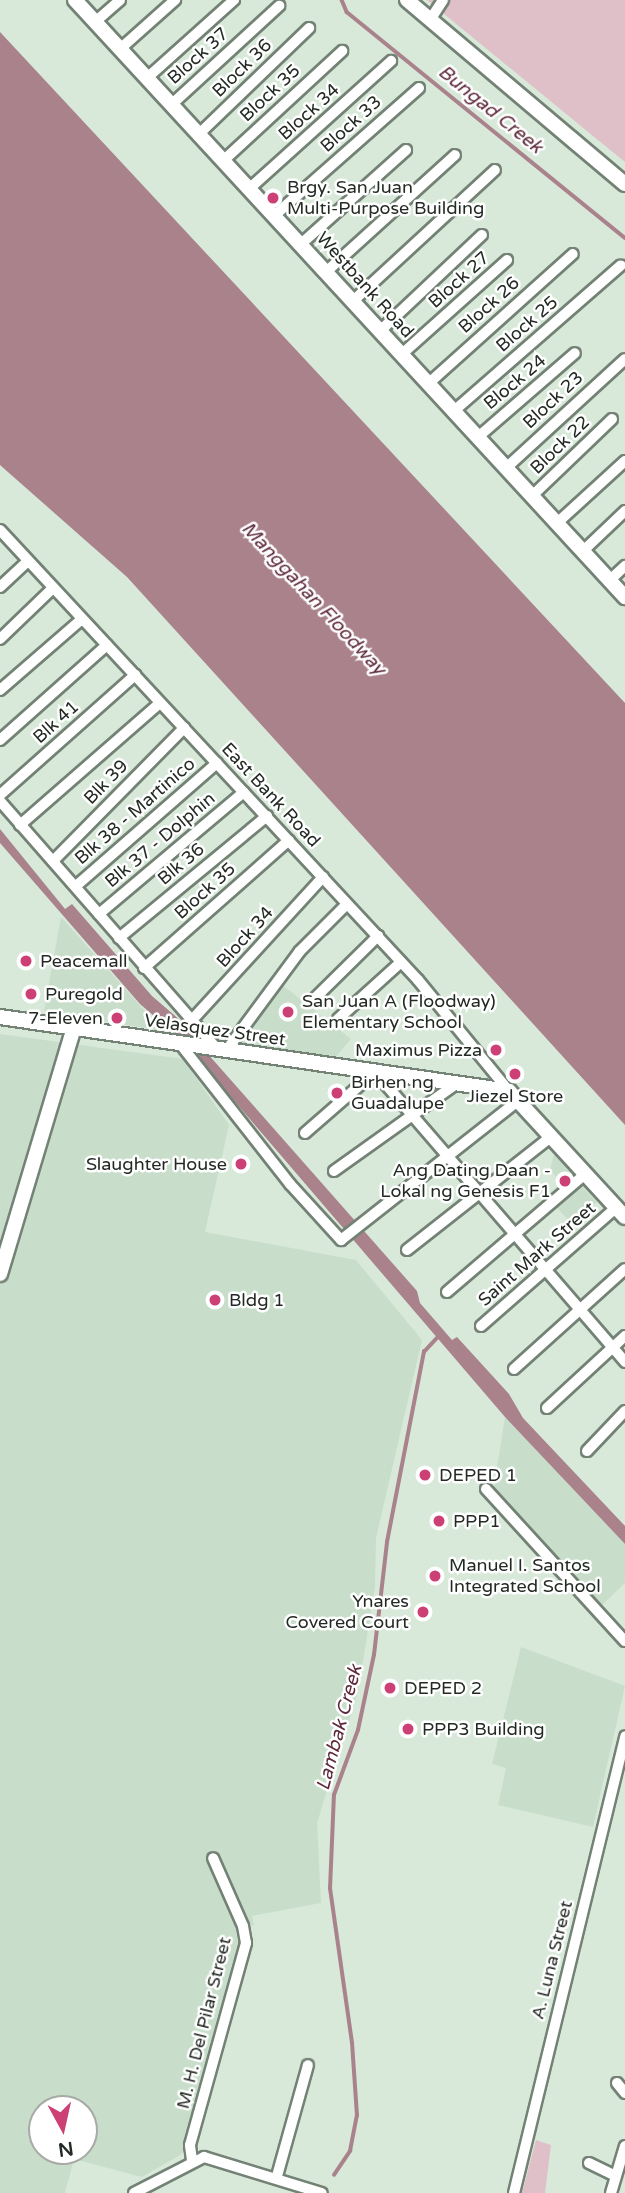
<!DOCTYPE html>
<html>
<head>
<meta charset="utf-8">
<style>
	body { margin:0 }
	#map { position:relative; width:625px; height:2193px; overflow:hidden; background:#d8e9da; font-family:"Varela Round",sans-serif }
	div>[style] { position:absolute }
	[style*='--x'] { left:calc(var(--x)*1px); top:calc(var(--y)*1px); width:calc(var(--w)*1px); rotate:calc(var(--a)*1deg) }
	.built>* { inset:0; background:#c8deca; transform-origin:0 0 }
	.green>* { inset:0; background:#dfc0c8 }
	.water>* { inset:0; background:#a9828c }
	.stream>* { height:3.5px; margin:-1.75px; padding:0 1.75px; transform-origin:1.75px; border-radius:1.75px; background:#a9828c }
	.roads { filter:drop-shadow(2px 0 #738275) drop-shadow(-2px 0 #738275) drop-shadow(0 2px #738275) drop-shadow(0 -2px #738275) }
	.street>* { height:10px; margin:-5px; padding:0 5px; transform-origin:5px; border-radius:5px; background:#fff }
	.secondary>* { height:14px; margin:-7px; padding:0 7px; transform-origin:7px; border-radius:7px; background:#fff }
	.dots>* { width:19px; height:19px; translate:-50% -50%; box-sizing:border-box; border:4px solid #fff; border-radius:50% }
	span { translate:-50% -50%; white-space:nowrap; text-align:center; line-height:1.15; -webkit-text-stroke:5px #fff; paint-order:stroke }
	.street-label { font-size:18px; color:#232a24 }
	.poi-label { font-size:18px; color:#232a24 }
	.left { translate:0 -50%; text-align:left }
	.right { translate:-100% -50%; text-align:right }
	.water-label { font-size:19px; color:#5e293a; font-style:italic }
	.north { position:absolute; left:28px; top:2095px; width:70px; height:70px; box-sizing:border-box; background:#fff; border:2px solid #a7aaa7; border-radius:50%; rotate:172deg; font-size:19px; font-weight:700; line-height:28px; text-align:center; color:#232a24 }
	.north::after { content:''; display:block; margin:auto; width:24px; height:32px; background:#cc4075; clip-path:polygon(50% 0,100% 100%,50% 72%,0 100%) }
</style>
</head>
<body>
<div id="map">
	<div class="built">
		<div style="clip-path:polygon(61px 917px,163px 1031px,44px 1011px)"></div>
		<div style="clip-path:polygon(281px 984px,351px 1039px,334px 1059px,236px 1042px)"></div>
		<div style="clip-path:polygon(evenodd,0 1034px,183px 1059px,229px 1125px,205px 1232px,356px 1260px,422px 1340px,376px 1538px,375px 1587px,358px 1692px,317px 1823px,321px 1903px,252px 1916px,254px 1925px,238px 1930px,242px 1944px,182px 2154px,142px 2177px,74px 2159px,65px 2193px,0 2193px,0 1034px,42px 2109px,84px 2109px,84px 2151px,42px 2151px,42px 2109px)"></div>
		<div style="clip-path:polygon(555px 1150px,575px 1173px,569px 1178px,563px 1171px,556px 1177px,550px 1170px)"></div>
		<div style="left:579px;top:1183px;width:26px;height:33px;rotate:47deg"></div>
		<div style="clip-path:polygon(505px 1417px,625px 1544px,625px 1583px,602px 1605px,494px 1487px)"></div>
		<div style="clip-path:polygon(521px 1647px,625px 1686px,593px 1827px,498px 1805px,506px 1768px,492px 1764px)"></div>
	</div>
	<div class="green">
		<div style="clip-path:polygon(427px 0,625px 0,625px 162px,593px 136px)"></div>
		<div style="clip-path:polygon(536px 2140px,551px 2145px,545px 2193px,522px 2193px)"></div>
	</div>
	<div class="water">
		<div style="clip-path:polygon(0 32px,625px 703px,625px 1125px,127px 577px,0 465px)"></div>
		<div style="clip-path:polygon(0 829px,65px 909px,72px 904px,152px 996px,195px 1033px,207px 1053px,417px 1291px,420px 1303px,452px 1340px,457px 1337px,509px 1394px,523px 1418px,625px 1526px,625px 1544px,505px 1417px,183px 1041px,140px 1004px,0 843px)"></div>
	</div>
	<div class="stream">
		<div style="--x:342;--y:0;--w:13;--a:67"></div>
		<div style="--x:347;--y:12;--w:358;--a:39.1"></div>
		<div style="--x:334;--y:2175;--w:29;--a:-56"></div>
		<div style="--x:350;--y:2151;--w:36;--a:-79"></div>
		<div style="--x:357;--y:2116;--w:73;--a:-93.9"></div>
		<div style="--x:352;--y:2043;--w:156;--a:-98.1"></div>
		<div style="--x:330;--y:1889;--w:94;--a:-87.6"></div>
		<div style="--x:334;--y:1795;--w:69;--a:-69.7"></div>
		<div style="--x:358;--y:1730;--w:77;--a:-78"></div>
		<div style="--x:374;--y:1655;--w:114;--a:-83.4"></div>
		<div style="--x:387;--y:1542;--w:194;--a:-79"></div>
		<div style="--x:424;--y:1352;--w:22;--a:-47"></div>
	</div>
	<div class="roads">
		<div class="street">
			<div style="--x:430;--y:20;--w:24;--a:-57"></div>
			<div style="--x:95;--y:22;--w:33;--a:-41"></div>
			<div style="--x:120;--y:49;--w:74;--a:-41.7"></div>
			<div style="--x:147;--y:78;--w:117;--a:-41.9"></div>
			<div style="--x:171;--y:105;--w:147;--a:-42.5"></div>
			<div style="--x:199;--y:134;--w:153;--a:-43.9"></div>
			<div style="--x:224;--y:160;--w:161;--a:-42.7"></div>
			<div style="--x:250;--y:188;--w:190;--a:-42"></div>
			<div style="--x:275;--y:215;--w:192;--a:-41.4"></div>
			<div style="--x:301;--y:244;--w:141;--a:-41.8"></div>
			<div style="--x:326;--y:272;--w:174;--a:-42.2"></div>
			<div style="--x:353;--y:301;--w:193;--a:-42.7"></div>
			<div style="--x:380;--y:331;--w:140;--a:-43.3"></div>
			<div style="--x:402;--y:354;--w:141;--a:-41.8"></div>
			<div style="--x:429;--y:383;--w:193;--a:-41.9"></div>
			<div style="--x:455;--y:410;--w:220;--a:-41.1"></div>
			<div style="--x:478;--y:437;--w:128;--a:-40.9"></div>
			<div style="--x:506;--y:468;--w:161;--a:-42.5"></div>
			<div style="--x:532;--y:496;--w:111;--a:-43.9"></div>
			<div style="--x:557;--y:523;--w:92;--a:-42.4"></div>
			<div style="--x:0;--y:530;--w:614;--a:47.11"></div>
			<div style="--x:418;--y:980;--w:144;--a:50.7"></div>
			<div style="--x:583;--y:551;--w:58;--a:-43.6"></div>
			<div style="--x:610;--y:580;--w:21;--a:-43"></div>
			<div style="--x:0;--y:587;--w:38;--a:-43"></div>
			<div style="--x:0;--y:639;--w:74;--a:-43.9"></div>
			<div style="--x:0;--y:690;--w:108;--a:-40.9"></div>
			<div style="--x:0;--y:740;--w:143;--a:-41.6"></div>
			<div style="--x:0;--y:795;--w:181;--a:-41.6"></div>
			<div style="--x:0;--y:801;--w:331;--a:48.8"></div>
			<div style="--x:20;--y:825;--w:186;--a:-41.1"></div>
			<div style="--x:53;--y:861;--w:187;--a:-45.4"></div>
			<div style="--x:76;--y:886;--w:187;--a:-41.1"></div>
			<div style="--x:99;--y:914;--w:189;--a:-40.1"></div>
			<div style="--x:119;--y:938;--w:192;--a:-39.5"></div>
			<div style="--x:144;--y:968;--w:193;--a:-41.4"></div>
			<div style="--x:312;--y:1001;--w:93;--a:-44.6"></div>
			<div style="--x:338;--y:1019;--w:85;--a:-42.1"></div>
			<div style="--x:192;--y:1020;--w:194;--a:-47.5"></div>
			<div style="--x:181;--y:1045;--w:177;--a:51.9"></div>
			<div style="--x:290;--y:1184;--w:76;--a:47.7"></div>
			<div style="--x:341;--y:1240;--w:226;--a:-38.2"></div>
			<div style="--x:226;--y:1051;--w:124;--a:-53.5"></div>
			<div style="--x:300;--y:951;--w:66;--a:-45"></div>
			<div style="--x:305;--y:1133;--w:93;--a:-41.1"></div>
			<div style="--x:375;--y:1072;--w:383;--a:49.2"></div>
			<div style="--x:334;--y:1171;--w:150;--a:-35.5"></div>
			<div style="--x:407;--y:1250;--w:184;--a:-38.2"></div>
			<div style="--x:447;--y:1292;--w:182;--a:-40.5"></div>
			<div style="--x:481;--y:1326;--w:179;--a:-41.2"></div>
			<div style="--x:514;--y:1369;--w:149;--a:-42"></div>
			<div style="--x:547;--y:1408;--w:106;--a:-42.7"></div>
			<div style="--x:587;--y:1451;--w:55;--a:-46.5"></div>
			<div style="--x:486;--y:1489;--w:206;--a:47.6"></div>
			<div style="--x:617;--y:2083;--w:13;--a:51"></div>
			<div style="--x:192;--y:2160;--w:15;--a:-98"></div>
			<div style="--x:190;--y:2145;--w:210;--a:-74.5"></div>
			<div style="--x:246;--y:1943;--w:17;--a:-100"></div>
			<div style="--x:243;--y:1926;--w:74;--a:-113.8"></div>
			<div style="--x:589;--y:2163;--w:28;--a:26"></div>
			<div style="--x:277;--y:2176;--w:115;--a:-74.4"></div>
			<div style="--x:134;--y:2193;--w:79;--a:-27.2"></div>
			<div style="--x:204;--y:2157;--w:123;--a:17"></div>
			<div style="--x:514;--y:2193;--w:470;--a:-76.3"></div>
			<div style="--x:611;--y:2193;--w:49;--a:-73.4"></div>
		</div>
		<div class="secondary">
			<div style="--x:75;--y:0;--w:812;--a:47.35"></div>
			<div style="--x:407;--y:0;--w:285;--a:40.2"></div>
			<div style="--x:0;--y:1017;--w:514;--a:8.27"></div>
			<div style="--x:509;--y:1091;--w:171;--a:47.4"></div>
			<div style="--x:0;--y:1274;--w:257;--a:-73.3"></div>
		</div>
	</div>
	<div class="dots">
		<div style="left:273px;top:198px;background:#cc4075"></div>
		<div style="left:26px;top:961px;background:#cc4075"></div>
		<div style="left:31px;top:994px;background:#cc4075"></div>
		<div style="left:288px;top:1012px;background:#cc4075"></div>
		<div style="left:117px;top:1018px;background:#cc4075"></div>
		<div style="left:496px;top:1050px;background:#cc4075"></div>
		<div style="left:515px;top:1074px;background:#cc4075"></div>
		<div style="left:337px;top:1093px;background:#cc4075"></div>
		<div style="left:241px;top:1164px;background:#cc4075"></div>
		<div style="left:565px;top:1181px;background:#cc4075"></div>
		<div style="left:215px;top:1300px;background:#cc4075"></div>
		<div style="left:425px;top:1475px;background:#cc4075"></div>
		<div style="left:439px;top:1521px;background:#cc4075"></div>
		<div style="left:435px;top:1576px;background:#cc4075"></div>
		<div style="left:423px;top:1612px;background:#cc4075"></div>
		<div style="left:390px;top:1688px;background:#cc4075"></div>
		<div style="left:408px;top:1729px;background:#cc4075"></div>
	</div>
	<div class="street-label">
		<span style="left:198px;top:56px;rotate:-42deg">Block 37</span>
		<span style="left:242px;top:68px;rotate:-44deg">Block 36</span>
		<span style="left:270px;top:93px;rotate:-43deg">Block 35</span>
		<span style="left:309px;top:112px;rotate:-42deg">Block 34</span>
		<span style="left:351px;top:124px;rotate:-42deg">Block 33</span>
		<span style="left:459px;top:280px;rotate:-42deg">Block 27</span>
		<span style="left:365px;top:285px;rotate:48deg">Westbank Road</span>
		<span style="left:489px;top:305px;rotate:-42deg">Block 26</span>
		<span style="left:527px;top:324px;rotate:-41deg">Block 25</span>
		<span style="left:515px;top:382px;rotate:-40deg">Block 24</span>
		<span style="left:553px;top:400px;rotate:-43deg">Block 23</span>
		<span style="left:560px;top:445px;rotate:-44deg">Block 22</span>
		<span style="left:56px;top:722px;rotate:-42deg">Blk 41</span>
		<span style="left:106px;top:782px;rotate:-46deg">Blk 39</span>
		<span style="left:271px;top:795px;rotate:47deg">East Bank Road</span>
		<span style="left:135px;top:811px;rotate:-41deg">Blk 38 - Martinico</span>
		<span style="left:160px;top:840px;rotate:-40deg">Blk 37 - Dolphin</span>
		<span style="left:181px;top:864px;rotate:-40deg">Blk 36</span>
		<span style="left:205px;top:891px;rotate:-42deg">Block 35</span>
		<span style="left:245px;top:937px;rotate:-48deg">Block 34</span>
		<span style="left:215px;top:1030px;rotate:8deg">Velasquez Street</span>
		<span style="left:537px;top:1254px;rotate:-41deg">Saint Mark Street</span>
		<span style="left:552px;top:1960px;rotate:-76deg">A. Luna Street</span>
		<span style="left:204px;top:2023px;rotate:-76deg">M. H. Del Pilar Street</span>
	</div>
	<div class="poi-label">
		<span class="left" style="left:287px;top:198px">Brgy. San Juan<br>Multi-Purpose Building</span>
		<span class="left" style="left:40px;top:961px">Peacemall</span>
		<span class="left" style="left:45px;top:994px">Puregold</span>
		<span class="left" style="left:302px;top:1012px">San Juan A (Floodway)<br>Elementary School</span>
		<span class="right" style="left:103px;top:1018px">7-Eleven</span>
		<span class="right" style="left:482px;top:1050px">Maximus Pizza</span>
		<span class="left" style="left:351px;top:1093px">Birhen ng<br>Guadalupe</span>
		<span style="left:515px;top:1096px">Jiezel Store</span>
		<span class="right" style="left:227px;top:1164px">Slaughter House</span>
		<span class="right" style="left:551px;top:1181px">Ang Dating Daan -<br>Lokal ng Genesis F1</span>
		<span class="left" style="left:229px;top:1300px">Bldg 1</span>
		<span class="left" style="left:439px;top:1475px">DEPED 1</span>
		<span class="left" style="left:453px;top:1521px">PPP1</span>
		<span class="left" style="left:449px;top:1576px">Manuel I. Santos<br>Integrated School</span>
		<span class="right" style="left:409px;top:1612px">Ynares<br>Covered Court</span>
		<span class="left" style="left:404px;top:1688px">DEPED 2</span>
		<span class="left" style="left:422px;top:1729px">PPP3 Building</span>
	</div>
	<div class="water-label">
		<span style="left:490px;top:110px;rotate:39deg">Bungad Creek</span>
		<span style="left:313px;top:599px;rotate:47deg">Manggahan Floodway</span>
		<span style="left:340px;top:1728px;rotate:-75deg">Lambak Creek</span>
	</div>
	<div class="north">N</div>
</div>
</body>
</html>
